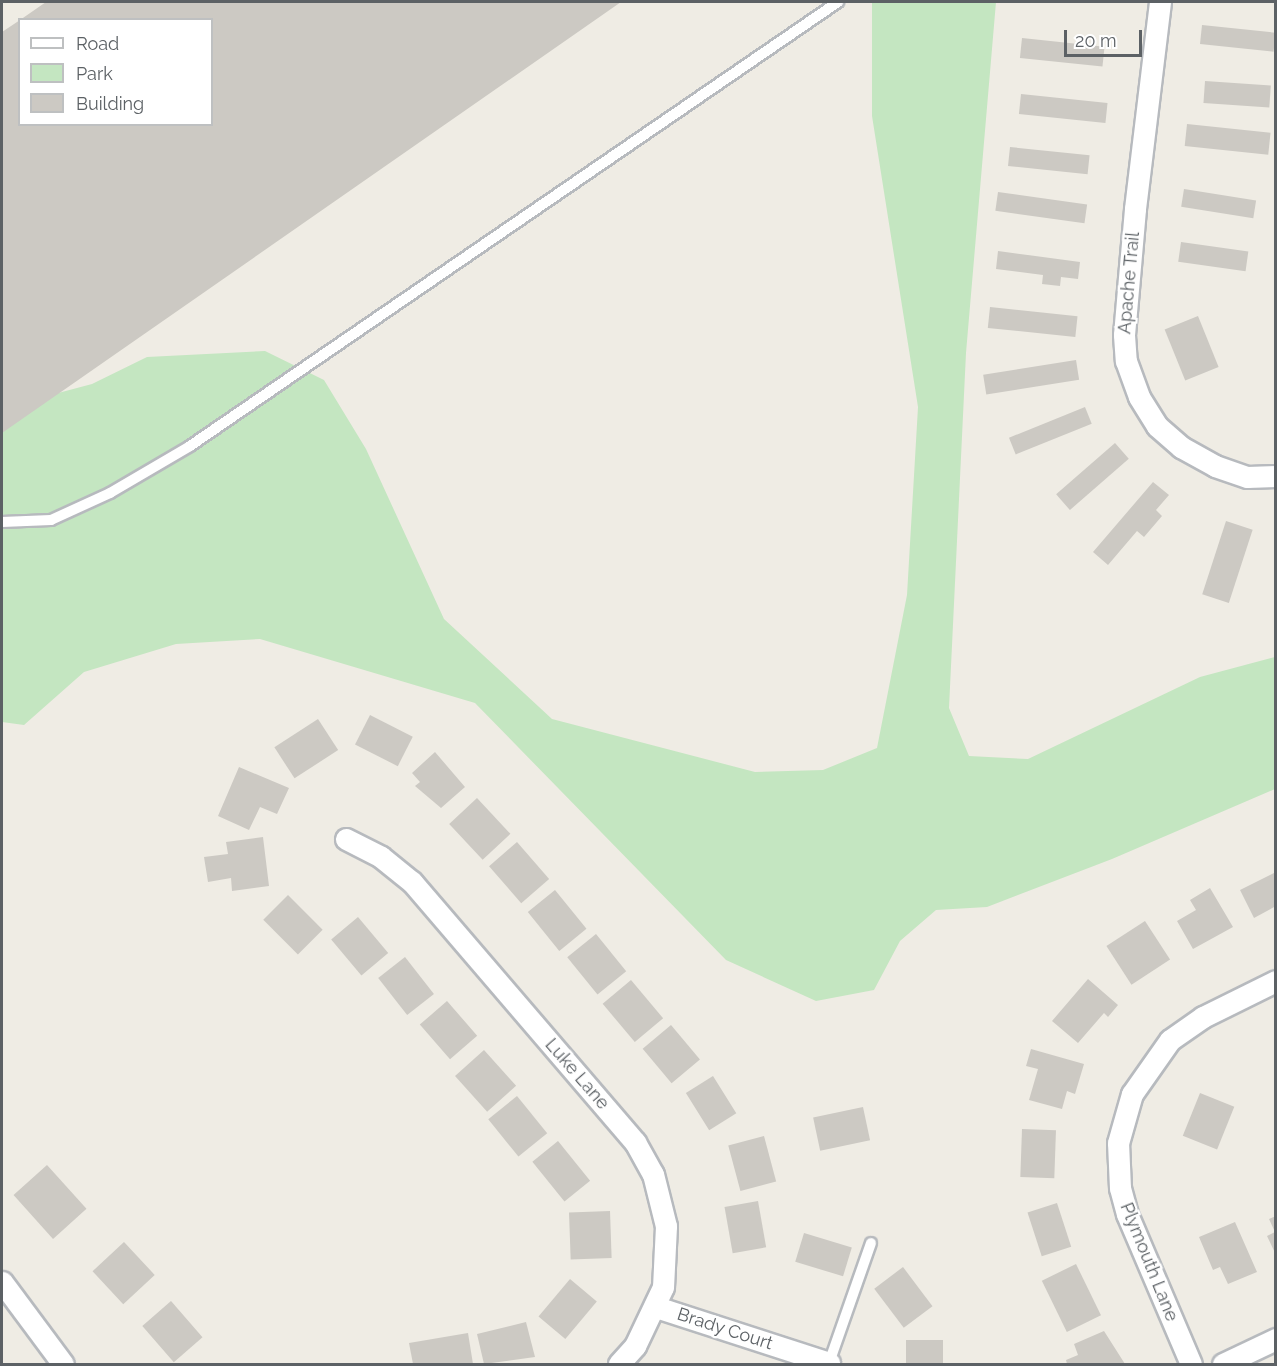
<!DOCTYPE html>
<html>
<head>
<meta charset="utf-8">
<style>
	body { margin:0 }
	#map { position:relative; width:1277px; height:1366px; overflow:hidden; background:#efece4; font-family:Raleway,sans-serif }
	div>[style] { position:absolute }
	[style*='--x'] { left:calc(var(--x)*1px); top:calc(var(--y)*1px); width:calc(var(--w)*1px); rotate:calc(var(--a)*1deg) }
	.green>* { inset:0; background:#c4e6c1 }
	.building>* { inset:0; background:#ccc9c3; transform-origin:0 0 }
	.roads { filter:drop-shadow(2px 0 #b7babe) drop-shadow(-2px 0 #b7babe) drop-shadow(0 2px #b7babe) drop-shadow(0 -2px #b7babe) }
	.lane>* { height:10px; margin:-5px; padding:0 5px; transform-origin:5px; border-radius:5px; background:#fff }
	.street>* { height:21px; margin:-10.5px; padding:0 10.5px; transform-origin:10.5px; border-radius:10.5px; background:#fff }
	span { translate:-50% -50%; white-space:nowrap; text-align:center; line-height:1.15; -webkit-text-stroke:4.5px #fff; paint-order:stroke }
	.street-label { font-size:18px; color:#5c6165 }
	.frame { position:absolute; inset:0; border:3px solid #5c6165; pointer-events:none }
	.legend { position:absolute; left:18px; top:18px; width:195px; height:108px; box-sizing:border-box; background:#fff; border:2px solid #bec0c1; margin:0; padding:8px 10px; list-style:none; font-size:18px; color:#5c6165 }
	.legend li { display:flex; align-items:center; gap:12px; height:30px }
	.legend b { width:30px; border:2px solid #bec0c1 }
	.scale { position:absolute; left:1064px; top:30px; width:78px; height:27px; box-sizing:border-box; border:3px solid #5c6165; border-top:0; padding-left:8px; font-size:18px; line-height:21px; white-space:nowrap; color:#5c6165; -webkit-text-stroke:4px #fff; paint-order:stroke }
</style>
</head>
<body>
<div id="map">
	<div class="green">
		<div style="clip-path:polygon(872px 2px,996px 2px,966px 353px,949px 708px,969px 756px,1028px 759px,1200px 677px,1275px 657px,1275px 789px,1112px 859px,987px 907px,936px 910px,900px 941px,874px 990px,816px 1001px,726px 960px,475px 703px,260px 639px,176px 644px,84px 672px,24px 725px,2px 722px,2px 402px,17px 404px,92px 384px,147px 357px,265px 351px,324px 380px,366px 449px,444px 619px,552px 719px,755px 772px,823px 770px,877px 748px,907px 595px,918px 407px,872px 116px)"></div>
	</div>
	<div class="building">
		<div style="clip-path:polygon(46px 2px,621px 2px,2px 433px,2px 32px,20px 20px,20px 124px,212px 124px,212px 20px,20px 20px)"></div>
		<div style="left:1202px;top:25px;width:74px;height:19px;rotate:6deg"></div>
		<div style="left:1022px;top:38px;width:83px;height:20px;rotate:6deg"></div>
		<div style="left:1205px;top:81px;width:66px;height:22px;rotate:4deg"></div>
		<div style="left:1021px;top:94px;width:87px;height:20px;rotate:6deg"></div>
		<div style="left:1187px;top:124px;width:84px;height:22px;rotate:6deg"></div>
		<div style="left:1010px;top:147px;width:80px;height:19px;rotate:6deg"></div>
		<div style="left:1184px;top:189px;width:73px;height:18px;rotate:9deg"></div>
		<div style="left:998px;top:192px;width:90px;height:19px;rotate:8deg"></div>
		<div style="left:1181px;top:242px;width:68px;height:20px;rotate:8deg"></div>
		<div style="clip-path:polygon(998px 251px,1080px 262px,1078px 279px,1061px 277px,1060px 286px,1042px 284px,1043px 275px,996px 269px)"></div>
		<div style="left:990px;top:307px;width:88px;height:21px;rotate:6deg"></div>
		<div style="left:1198px;top:316px;width:55px;height:36px;rotate:68deg"></div>
		<div style="left:1076px;top:360px;width:20px;height:94px;rotate:81deg"></div>
		<div style="left:1085px;top:407px;width:18px;height:82px;rotate:68deg"></div>
		<div style="left:1115px;top:443px;width:21px;height:78px;rotate:49deg"></div>
		<div style="clip-path:polygon(1153px 482px,1169px 495px,1156px 510px,1162px 516px,1144px 537px,1137px 531px,1108px 565px,1093px 552px)"></div>
		<div style="left:1226px;top:521px;width:28px;height:77px;rotate:18deg"></div>
		<div style="left:370px;top:715px;width:48px;height:33px;rotate:27deg"></div>
		<div style="left:318px;top:719px;width:37px;height:52px;rotate:57deg"></div>
		<div style="clip-path:polygon(435px 752px,465px 787px,441px 808px,415px 786px,420px 782px,412px 773px)"></div>
		<div style="clip-path:polygon(239px 767px,289px 788px,277px 814px,260px 807px,249px 830px,218px 816px)"></div>
		<div style="left:477px;top:798px;width:49px;height:38px;rotate:47deg"></div>
		<div style="clip-path:polygon(263px 837px,269px 886px,232px 891px,231px 878px,208px 882px,204px 857px,228px 854px,226px 842px)"></div>
		<div style="left:517px;top:842px;width:49px;height:37px;rotate:49deg"></div>
		<div style="clip-path:polygon(1276px 872px,1276px 906px,1254px 918px,1240px 890px)"></div>
		<div style="clip-path:polygon(1210px 888px,1233px 927px,1193px 949px,1177px 921px,1196px 910px,1190px 900px)"></div>
		<div style="left:555px;top:890px;width:50px;height:35px;rotate:51deg"></div>
		<div style="left:288px;top:895px;width:49px;height:35px;rotate:45deg"></div>
		<div style="left:358px;top:917px;width:47px;height:35px;rotate:50deg"></div>
		<div style="left:1145px;top:921px;width:46px;height:46px;rotate:57deg"></div>
		<div style="left:596px;top:934px;width:48px;height:37px;rotate:51deg"></div>
		<div style="left:405px;top:957px;width:47px;height:34px;rotate:52deg"></div>
		<div style="clip-path:polygon(1088px 979px,1118px 1005px,1108px 1017px,1104px 1013px,1078px 1043px,1052px 1021px)"></div>
		<div style="left:631px;top:980px;width:50px;height:37px;rotate:50deg"></div>
		<div style="left:447px;top:1001px;width:46px;height:36px;rotate:49deg"></div>
		<div style="left:671px;top:1025px;width:45px;height:37px;rotate:50deg"></div>
		<div style="clip-path:polygon(1031px 1049px,1084px 1064px,1075px 1094px,1067px 1091px,1062px 1109px,1029px 1100px,1038px 1069px,1026px 1066px)"></div>
		<div style="left:484px;top:1050px;width:48px;height:39px;rotate:48deg"></div>
		<div style="left:713px;top:1076px;width:44px;height:32px;rotate:58deg"></div>
		<div style="left:1200px;top:1093px;width:37px;height:46px;rotate:22deg"></div>
		<div style="left:517px;top:1096px;width:48px;height:37px;rotate:51deg"></div>
		<div style="left:863px;top:1107px;width:34px;height:51px;rotate:78deg"></div>
		<div style="left:1022px;top:1129px;width:34px;height:48px;rotate:2deg"></div>
		<div style="left:764px;top:1136px;width:47px;height:37px;rotate:75deg"></div>
		<div style="left:558px;top:1141px;width:51px;height:33px;rotate:51deg"></div>
		<div style="left:47px;top:1165px;width:59px;height:45px;rotate:48deg"></div>
		<div style="left:758px;top:1201px;width:47px;height:34px;rotate:80deg"></div>
		<div style="left:1057px;top:1203px;width:46px;height:31px;rotate:72deg"></div>
		<div style="left:610px;top:1211px;width:47px;height:41px;rotate:88deg"></div>
		<div style="clip-path:polygon(1276px 1216px,1276px 1255px,1267px 1236px,1275px 1232px,1269px 1219px)"></div>
		<div style="clip-path:polygon(1235px 1222px,1257px 1272px,1228px 1284px,1220px 1267px,1213px 1270px,1199px 1237px)"></div>
		<div style="left:804px;top:1233px;width:50px;height:30px;rotate:17deg"></div>
		<div style="left:124px;top:1242px;width:45px;height:43px;rotate:47deg"></div>
		<div style="left:1076px;top:1264px;width:57px;height:38px;rotate:64deg"></div>
		<div style="left:903px;top:1267px;width:49px;height:36px;rotate:53deg"></div>
		<div style="left:570px;top:1279px;width:35px;height:49px;rotate:40deg"></div>
		<div style="left:171px;top:1301px;width:48px;height:38px;rotate:49deg"></div>
		<div style="clip-path:polygon(526px 1322px,535px 1357px,484px 1364px,477px 1334px)"></div>
		<div style="clip-path:polygon(1104px 1331px,1125px 1364px,1067px 1364px,1066px 1360px,1078px 1355px,1074px 1344px)"></div>
		<div style="clip-path:polygon(468px 1333px,473px 1364px,413px 1364px,409px 1343px)"></div>
		<div style="left:906px;top:1340px;width:37px;height:24px"></div>
	</div>
	<div class="roads">
		<div class="lane">
			<div style="--x:2;--y:522;--w:49;--a:-2.3"></div>
			<div style="--x:51;--y:520;--w:65;--a:-24.6"></div>
			<div style="--x:110;--y:493;--w:93;--a:-30.4"></div>
			<div style="--x:190;--y:446;--w:786;--a:-34.42"></div>
			<div style="--x:829;--y:1363;--w:127;--a:-70.7"></div>
		</div>
		<div class="street">
			<div style="--x:1160;--y:2;--w:209;--a:96.9"></div>
			<div style="--x:1135;--y:209;--w:126;--a:95"></div>
			<div style="--x:1124;--y:335;--w:26;--a:86"></div>
			<div style="--x:1126;--y:361;--w:38;--a:70"></div>
			<div style="--x:1139;--y:397;--w:34;--a:58"></div>
			<div style="--x:1157;--y:426;--w:32;--a:41"></div>
			<div style="--x:1181;--y:447;--w:39;--a:29"></div>
			<div style="--x:1215;--y:466;--w:34;--a:19"></div>
			<div style="--x:1247;--y:477;--w:29;--a:-2"></div>
			<div style="--x:346;--y:839;--w:39;--a:27"></div>
			<div style="--x:381;--y:857;--w:40;--a:39"></div>
			<div style="--x:412;--y:882;--w:343;--a:49.4"></div>
			<div style="--x:635;--y:1142;--w:37;--a:61"></div>
			<div style="--x:653;--y:1174;--w:54;--a:76"></div>
			<div style="--x:666;--y:1226;--w:61;--a:92.8"></div>
			<div style="--x:663;--y:1287;--w:65;--a:115.4"></div>
			<div style="--x:635;--y:1346;--w:24;--a:132"></div>
			<div style="--x:2;--y:1282;--w:102;--a:53.4"></div>
			<div style="--x:656;--y:1307;--w:182;--a:17.9"></div>
			<div style="--x:1191;--y:1364;--w:163;--a:-113.1"></div>
			<div style="--x:1127;--y:1214;--w:27;--a:-105"></div>
			<div style="--x:1120;--y:1188;--w:45;--a:-92.5"></div>
			<div style="--x:1118;--y:1143;--w:51;--a:-74.1"></div>
			<div style="--x:1132;--y:1094;--w:66;--a:-54.9"></div>
			<div style="--x:1170;--y:1040;--w:40;--a:-34.9"></div>
			<div style="--x:1203;--y:1017;--w:81;--a:-26.3"></div>
			<div style="--x:1223;--y:1364;--w:59;--a:-25.3"></div>
		</div>
	</div>
	<div class="street-label">
		<span style="left:1129px;top:283px;rotate:-85deg">Apache Trail</span>
		<span style="left:577px;top:1074px;rotate:49deg">Luke Lane</span>
		<span style="left:1149px;top:1262px;rotate:68deg">Plymouth Lane</span>
		<span style="left:725px;top:1329px;rotate:18deg">Brady Court</span>
	</div>
	<div class="frame"></div>
	<ul class="legend">
	<li><b style="height:8px;background:#fff"></b>Road</li>
	<li><b style="height:16px;background:#c4e6c1"></b>Park</li>
	<li><b style="height:16px;background:#ccc9c3"></b>Building</li>
	</ul>
	<div class="scale">20 m</div>
</div>
</body>
</html>
